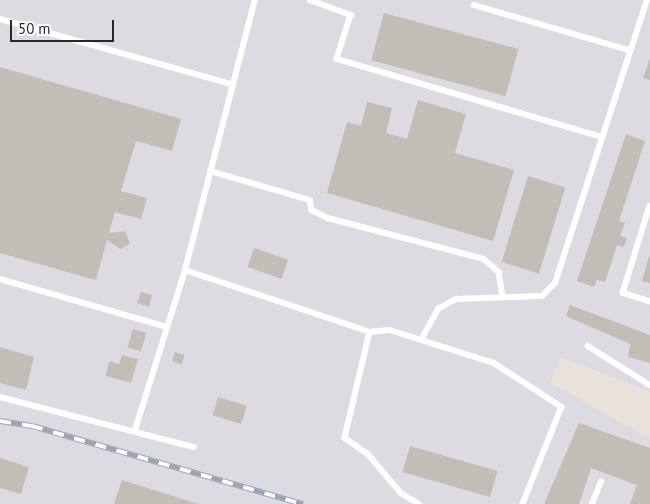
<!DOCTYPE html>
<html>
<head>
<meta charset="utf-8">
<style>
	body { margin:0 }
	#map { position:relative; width:650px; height:504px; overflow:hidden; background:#e9e2db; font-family:"PT Sans",sans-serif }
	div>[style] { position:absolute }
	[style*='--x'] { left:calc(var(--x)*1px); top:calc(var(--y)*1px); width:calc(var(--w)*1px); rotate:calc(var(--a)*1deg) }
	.industrial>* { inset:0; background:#dddbe2 }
	.building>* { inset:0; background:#c2bdb7; transform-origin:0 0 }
	.lane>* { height:5.5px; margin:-2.75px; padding:0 2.75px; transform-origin:2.75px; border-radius:2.75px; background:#fff }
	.rail>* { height:5.5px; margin-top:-2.75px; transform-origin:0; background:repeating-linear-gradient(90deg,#fff 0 11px,#9fa3b1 0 22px); box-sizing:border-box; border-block:1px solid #9fa3b1 }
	span { translate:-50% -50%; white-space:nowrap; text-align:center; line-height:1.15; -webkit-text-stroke:4.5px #fff; paint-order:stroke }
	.scale { position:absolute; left:10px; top:20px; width:104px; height:22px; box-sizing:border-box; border:2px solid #282828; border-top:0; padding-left:6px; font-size:15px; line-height:18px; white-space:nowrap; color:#282828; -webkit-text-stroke:4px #fff; paint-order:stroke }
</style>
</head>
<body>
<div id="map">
	<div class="industrial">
		<div style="clip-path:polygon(0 0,650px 0,650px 392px,561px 357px,550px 383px,650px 438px,650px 504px,0 504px)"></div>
	</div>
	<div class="building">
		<div style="left:384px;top:13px;width:139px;height:49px;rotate:15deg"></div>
		<div style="clip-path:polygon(650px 58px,650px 80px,643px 78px)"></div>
		<div style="clip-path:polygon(0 67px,181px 119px,172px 151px,136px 141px,121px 191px,147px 198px,141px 219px,115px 212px,109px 233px,125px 231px,130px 244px,120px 249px,107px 240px,96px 280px,0 253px)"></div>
		<div style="clip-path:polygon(418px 100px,466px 114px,455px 153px,514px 170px,493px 241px,327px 193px,347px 122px,361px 126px,367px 102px,392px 108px,386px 133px,407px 139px)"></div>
		<div style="clip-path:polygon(626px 134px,645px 141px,619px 221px,625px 223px,620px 236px,627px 238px,624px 247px,617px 245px,605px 282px,597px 280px,594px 287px,577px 281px)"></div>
		<div style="left:528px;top:176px;width:39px;height:90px;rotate:17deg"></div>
		<div style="left:254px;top:248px;width:36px;height:20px;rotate:19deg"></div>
		<div style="clip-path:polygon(649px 256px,650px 256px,650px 283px,642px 281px)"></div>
		<div style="clip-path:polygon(141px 292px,152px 295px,149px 307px,137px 303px)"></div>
		<div style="clip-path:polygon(570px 305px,650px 335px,650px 363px,628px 357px,630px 344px,566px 316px)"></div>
		<div style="left:133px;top:329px;width:14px;height:19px;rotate:17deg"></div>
		<div style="clip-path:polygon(0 347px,34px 357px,26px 390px,0 383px)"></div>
		<div style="left:175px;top:352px;width:10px;height:10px;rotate:17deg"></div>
		<div style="clip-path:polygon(122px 355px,138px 359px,131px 383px,106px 376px,109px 361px,119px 364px)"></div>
		<div style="left:218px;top:397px;width:30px;height:19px;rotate:17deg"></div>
		<div style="clip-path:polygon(579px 423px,650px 448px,650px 504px,630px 504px,637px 485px,591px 468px,579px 504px,544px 504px)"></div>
		<div style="left:410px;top:446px;width:91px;height:27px;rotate:16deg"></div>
		<div style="clip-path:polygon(0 458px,29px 467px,21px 494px,0 488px)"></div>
		<div style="clip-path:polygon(122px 480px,198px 504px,114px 504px)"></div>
	</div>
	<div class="lane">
		<div style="--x:310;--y:0;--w:44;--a:20.1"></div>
		<div style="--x:351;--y:15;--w:46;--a:107.7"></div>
		<div style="--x:337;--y:59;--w:276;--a:16.4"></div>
		<div style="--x:474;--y:5;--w:161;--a:16.2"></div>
		<div style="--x:0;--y:19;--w:241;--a:15.7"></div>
		<div style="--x:210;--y:171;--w:104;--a:16.2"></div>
		<div style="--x:310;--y:200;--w:10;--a:79"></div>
		<div style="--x:312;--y:210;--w:18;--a:27"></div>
		<div style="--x:328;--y:218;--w:161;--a:14.7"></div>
		<div style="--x:484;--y:259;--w:20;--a:41"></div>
		<div style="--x:499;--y:272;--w:25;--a:81"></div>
		<div style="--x:650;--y:206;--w:91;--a:107.2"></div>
		<div style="--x:623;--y:293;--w:28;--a:17"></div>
		<div style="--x:185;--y:270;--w:195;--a:18.5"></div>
		<div style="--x:370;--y:332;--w:20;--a:-6"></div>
		<div style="--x:390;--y:330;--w:109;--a:17.6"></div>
		<div style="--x:494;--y:363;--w:81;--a:32.9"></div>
		<div style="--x:562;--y:407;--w:105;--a:111.9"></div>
		<div style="--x:0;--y:279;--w:174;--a:16"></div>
		<div style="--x:370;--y:332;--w:109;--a:103.3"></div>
		<div style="--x:345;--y:438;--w:28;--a:35"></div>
		<div style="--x:368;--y:454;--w:51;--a:49.8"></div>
		<div style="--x:401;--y:493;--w:21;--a:31"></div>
		<div style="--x:421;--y:340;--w:35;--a:-61"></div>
		<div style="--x:438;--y:309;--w:21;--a:-29"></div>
		<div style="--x:456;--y:299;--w:86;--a:-2"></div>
		<div style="--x:542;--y:296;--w:18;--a:-45"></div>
		<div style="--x:555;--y:283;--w:298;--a:-72"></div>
		<div style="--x:588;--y:346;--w:73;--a:32.2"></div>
		<div style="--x:0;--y:397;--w:200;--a:14.5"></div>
		<div style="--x:135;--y:430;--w:168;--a:-72.6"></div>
		<div style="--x:185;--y:270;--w:279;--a:-75.5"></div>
		<div style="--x:592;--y:504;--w:24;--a:-68"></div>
	</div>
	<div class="rail">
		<div style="--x:0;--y:421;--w:32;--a:9"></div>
		<div style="--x:32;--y:426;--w:282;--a:16.1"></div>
	</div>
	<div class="scale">50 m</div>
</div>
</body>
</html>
